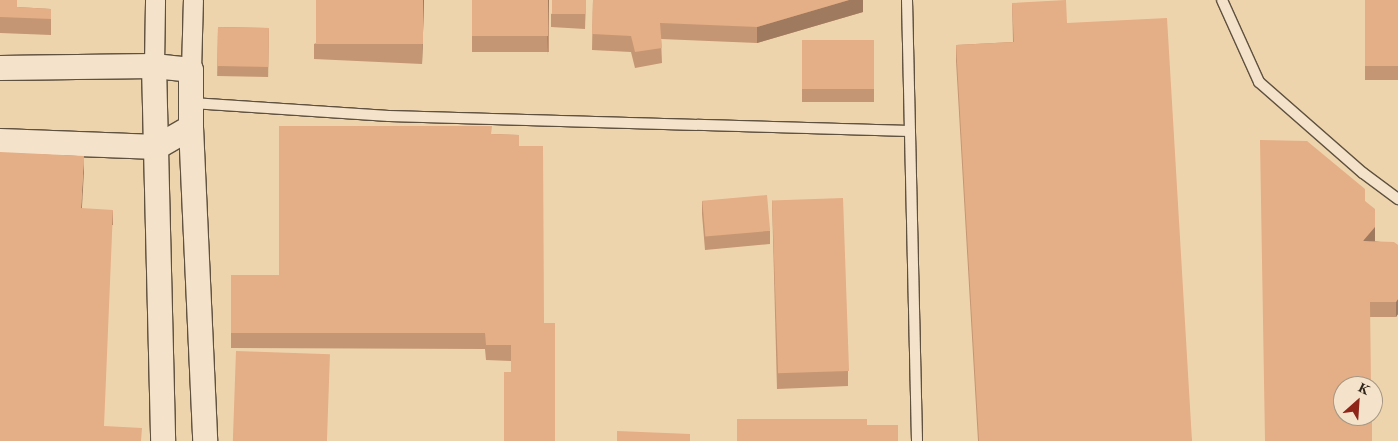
<!DOCTYPE html>
<html>
<head>
<meta charset="utf-8">
<style>
	body { margin:0 }
	#map { position:relative; width:1398px; height:441px; overflow:hidden; background:#eed4ad; font-family:"EB Garamond",serif }
	div>[style] { position:absolute }
	[style*='--x'] { left:calc(var(--x)*1px); top:calc(var(--y)*1px); width:calc(var(--w)*1px); rotate:calc(var(--a)*1deg) }
	.roads { filter:drop-shadow(1px 0 #5f513f) drop-shadow(-1px 0 #5f513f) drop-shadow(0 1px #5f513f) drop-shadow(0 -1px #5f513f) }
	.service>* { height:10px; margin:-5px; padding:0 5px; transform-origin:5px; border-radius:5px; background:#f4e3ca }
	.minor>* { height:19px; margin:-9.5px; padding:0 9.5px; transform-origin:9.5px; border-radius:9.5px; background:#f4e3ca }
	.tertiary>* { height:24px; margin:-12px; padding:0 12px; transform-origin:12px; border-radius:12px; background:#f4e3ca }
	.wall>* { inset:0; background:#c49673; transform-origin:0 0 }
	.shaded-wall>* { inset:0; background:#a07a5e; transform-origin:0 0 }
	.building>* { inset:0; background:#e4ae86; transform-origin:0 0 }
	span { translate:-50% -50%; white-space:nowrap; text-align:center; line-height:1.15; -webkit-text-stroke:4px #f4e3ca; paint-order:stroke }
	.north { position:absolute; left:1333px; top:376px; width:50px; height:50px; box-sizing:border-box; background:#f4e3ca; border:1px solid #a59784; border-radius:50%; rotate:26deg; font-size:14px; font-weight:700; line-height:20px; text-align:center; color:#2f251a }
	.north::after { content:''; display:block; margin:auto; width:18px; height:22px; background:#8f2418; clip-path:polygon(50% 0,100% 100%,50% 72%,0 100%) }
</style>
</head>
<body>
<div id="map">
	<div class="roads">
		<div class="service">
			<div style="--x:907;--y:0;--w:441;--a:88.7"></div>
			<div style="--x:1222;--y:0;--w:90;--a:65.7"></div>
			<div style="--x:1259;--y:82;--w:138;--a:41.2"></div>
			<div style="--x:1363;--y:173;--w:44;--a:36.6"></div>
			<div style="--x:192;--y:103;--w:197;--a:3.8"></div>
			<div style="--x:389;--y:116;--w:521;--a:1.65"></div>
		</div>
		<div class="minor">
			<div style="--x:154;--y:66;--w:66;--a:-89.1"></div>
			<div style="--x:191;--y:70;--w:70;--a:-88.4"></div>
		</div>
		<div class="tertiary">
			<div style="--x:154;--y:66;--w:375;--a:88.6"></div>
			<div style="--x:0;--y:68;--w:154;--a:-0.7"></div>
			<div style="--x:154;--y:66;--w:37;--a:6"></div>
			<div style="--x:191;--y:70;--w:57;--a:90"></div>
			<div style="--x:191;--y:127;--w:314;--a:87.4"></div>
			<div style="--x:0;--y:141;--w:157;--a:2.2"></div>
			<div style="--x:157;--y:147;--w:39;--a:-30"></div>
		</div>
	</div>
	<div class="wall">
		<div style="clip-path:polygon(0 0,17px 7px,51px 9px,51px 35px,0 33px)"></div>
		<div style="clip-path:polygon(424px 0,422px 64px,314px 59px,314px 44px)"></div>
		<div style="left:472px;top:0;width:77px;height:52px"></div>
		<div style="clip-path:polygon(586px 0,585px 29px,551px 27px,551px 14px)"></div>
		<div style="clip-path:polygon(593px 0,863px 0,863px 12px,757px 43px,661px 39px,662px 63px,635px 68px,631px 52px,592px 50px)"></div>
		<div style="left:1365px;top:0;width:33px;height:80px"></div>
		<div style="clip-path:polygon(1012px 3px,1067px 23px,1192px 441px,978px 441px,956px 61px,956px 45px,1013px 42px)"></div>
		<div style="left:218px;top:27px;width:51px;height:49px;rotate:1deg"></div>
		<div style="left:874px;top:40px;width:62px;height:72px;rotate:90deg"></div>
		<div style="clip-path:polygon(491px 134px,519px 135px,511px 372px,511px 361px,486px 360px,485px 349px,231px 348px,231px 275px,279px 275px)"></div>
		<div style="clip-path:polygon(772px 200px,848px 371px,848px 386px,777px 389px)"></div>
		<div style="clip-path:polygon(702px 201px,770px 231px,770px 244px,705px 250px,702px 214px)"></div>
		<div style="clip-path:polygon(1365px 201px,1375px 241px,1398px 245px,1398px 314px,1396px 317px,1370px 317px)"></div>
	</div>
	<div class="shaded-wall">
		<div style="clip-path:polygon(423px 0,424px 0,422px 64px,422px 48px)"></div>
		<div style="clip-path:polygon(548px 0,549px 0,547px 55px,547px 39px)"></div>
		<div style="clip-path:polygon(849px 0,863px 0,863px 12px,757px 43px,757px 27px)"></div>
		<div style="clip-path:polygon(84px 156px,84px 171px,81px 224px,81px 208px)"></div>
		<div style="clip-path:polygon(1375px 209px,1375px 243px,1363px 241px)"></div>
		<div style="left:113px;top:210px;width:15px;height:216px;rotate:90deg"></div>
		<div style="clip-path:polygon(1398px 299px,1398px 314px,1396px 317px,1396px 302px)"></div>
	</div>
	<div class="building">
		<div style="clip-path:polygon(0 0,17px 0,17px 7px,51px 9px,51px 19px,0 17px)"></div>
		<div style="left:316px;top:0;width:107px;height:44px"></div>
		<div style="left:472px;top:0;width:76px;height:36px"></div>
		<div style="left:552px;top:0;width:34px;height:14px"></div>
		<div style="clip-path:polygon(593px 0,849px 0,757px 27px,660px 23px,662px 48px,635px 52px,631px 36px,592px 34px)"></div>
		<div style="clip-path:polygon(1066px 0,1067px 23px,1167px 18px,1192px 441px,979px 441px,956px 45px,1014px 42px,1012px 3px)"></div>
		<div style="left:1365px;top:0;width:33px;height:66px"></div>
		<div style="left:218px;top:27px;width:51px;height:39px;rotate:1deg"></div>
		<div style="left:874px;top:40px;width:49px;height:72px;rotate:90deg"></div>
		<div style="clip-path:polygon(279px 126px,492px 126px,491px 134px,519px 135px,519px 146px,543px 146px,544px 323px,555px 323px,555px 441px,504px 441px,504px 372px,511px 372px,511px 345px,486px 345px,485px 333px,231px 333px,231px 275px,279px 275px)"></div>
		<div style="clip-path:polygon(1260px 140px,1307px 141px,1365px 189px,1365px 201px,1375px 209px,1375px 227px,1363px 241px,1394px 242px,1398px 245px,1398px 299px,1396px 302px,1370px 302px,1371px 386px,1343px 386px,1343px 416px,1372px 416px,1372px 441px,1265px 441px)"></div>
		<div style="clip-path:polygon(0 152px,84px 156px,81px 208px,113px 210px,104px 426px,142px 428px,141px 441px,0 441px)"></div>
		<div style="left:767px;top:195px;width:36px;height:65px;rotate:85deg"></div>
		<div style="left:843px;top:198px;width:173px;height:71px;rotate:88deg"></div>
		<div style="left:236px;top:351px;width:94px;height:90px;rotate:2deg"></div>
		<div style="clip-path:polygon(737px 419px,867px 419px,867px 425px,898px 425px,898px 441px,737px 441px)"></div>
		<div style="clip-path:polygon(617px 431px,690px 434px,690px 441px,617px 441px)"></div>
	</div>
	<div class="north">K</div>
</div>
</body>
</html>
